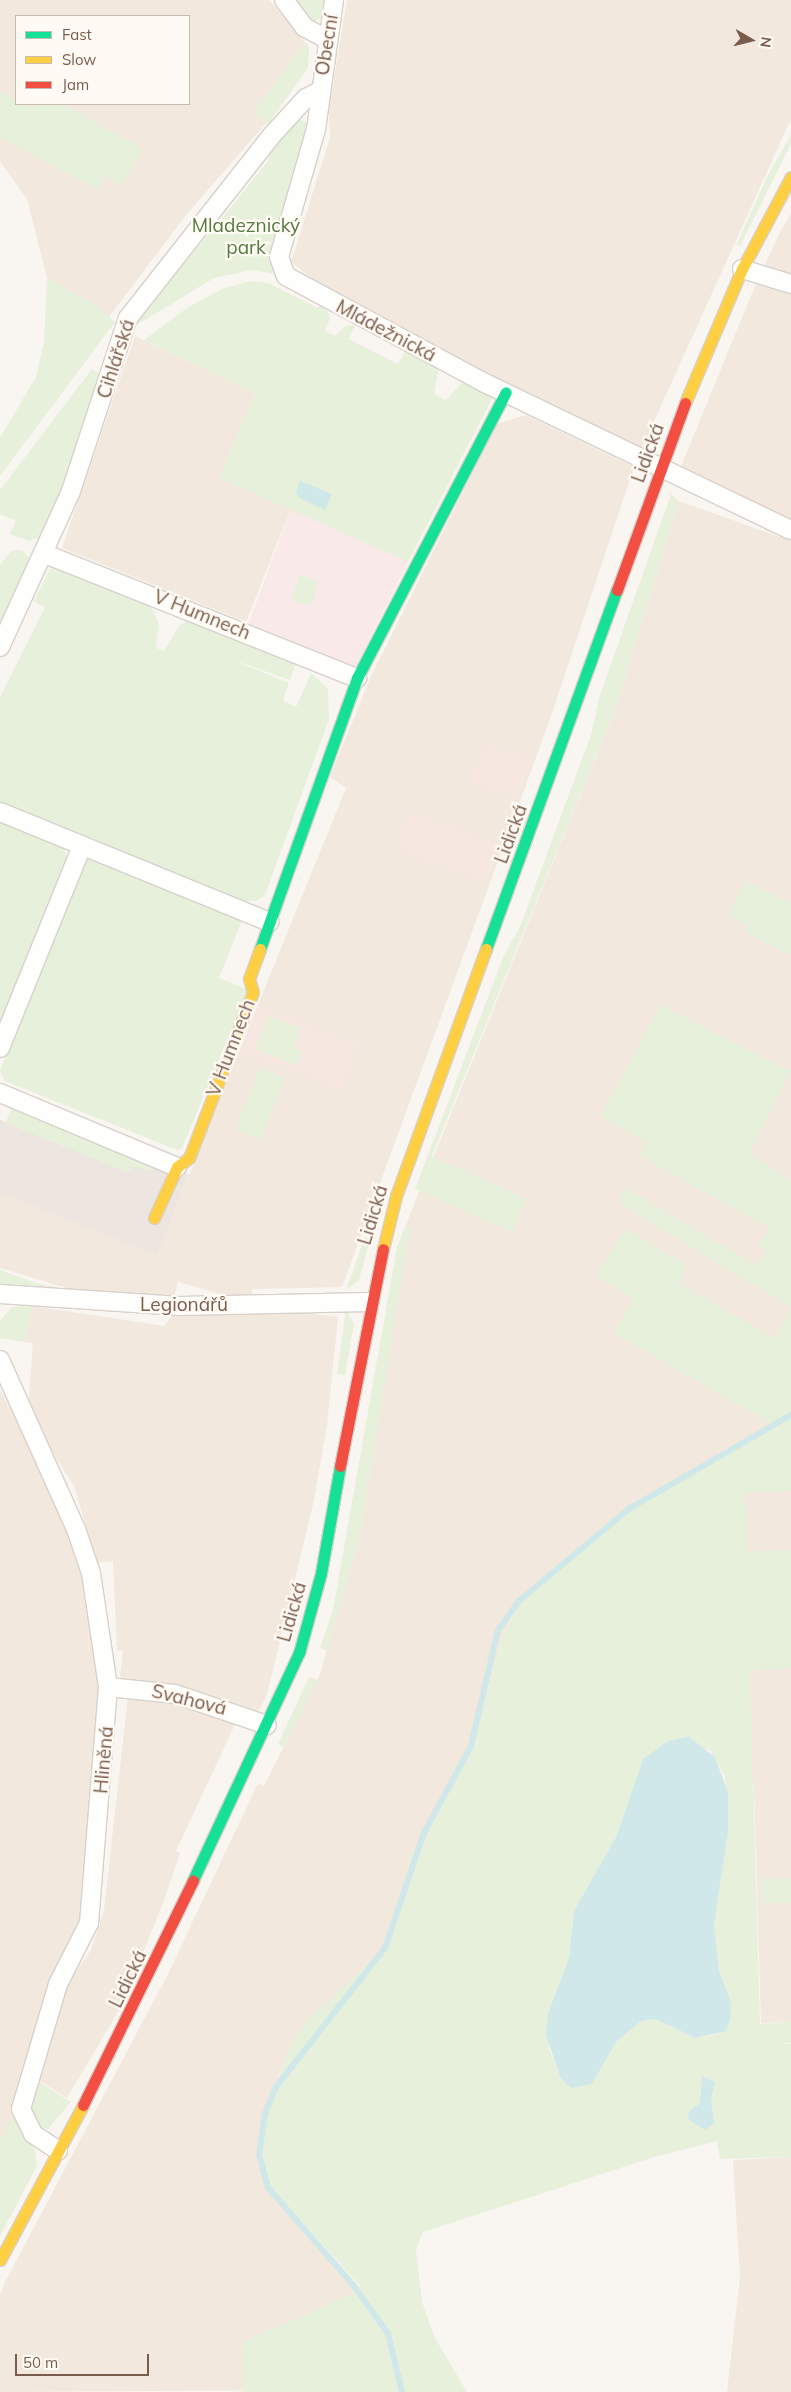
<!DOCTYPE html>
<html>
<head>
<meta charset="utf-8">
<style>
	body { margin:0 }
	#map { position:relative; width:791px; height:2392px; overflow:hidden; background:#f9f5f0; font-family:Mulish,sans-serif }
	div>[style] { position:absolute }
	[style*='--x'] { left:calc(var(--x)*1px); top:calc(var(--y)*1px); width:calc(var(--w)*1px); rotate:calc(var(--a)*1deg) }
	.residential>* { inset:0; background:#f2e8de }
	.commercial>* { inset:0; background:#f6e8e1; transform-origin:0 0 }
	.industrial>* { inset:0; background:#ede5e0 }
	.medical>* { inset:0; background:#fae9e9 }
	.green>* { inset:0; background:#e7f0db; transform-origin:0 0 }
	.water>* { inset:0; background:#d0e8ea }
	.stream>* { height:5.5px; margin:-2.75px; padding:0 2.75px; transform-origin:2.75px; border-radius:2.75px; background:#d0e8ea }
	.roads { filter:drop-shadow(1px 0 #d7d1cb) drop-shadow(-1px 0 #d7d1cb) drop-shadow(0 1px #d7d1cb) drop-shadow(0 -1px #d7d1cb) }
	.street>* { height:18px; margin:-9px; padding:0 9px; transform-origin:9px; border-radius:9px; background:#fefefd }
	.fast>* { height:11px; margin:-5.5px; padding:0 5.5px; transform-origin:5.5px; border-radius:5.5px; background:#16e098 }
	.slow>* { height:11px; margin:-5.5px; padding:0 5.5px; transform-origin:5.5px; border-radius:5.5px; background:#ffcf43 }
	.jam>* { height:11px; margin:-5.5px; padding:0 5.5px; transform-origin:5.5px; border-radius:5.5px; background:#f24e42 }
	span { translate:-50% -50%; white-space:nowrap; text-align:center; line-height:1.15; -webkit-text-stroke:4.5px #fffaf3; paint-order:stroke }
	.street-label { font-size:19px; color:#7a5c4d }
	.park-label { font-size:19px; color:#537a41 }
	.legend { position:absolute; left:15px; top:15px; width:175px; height:90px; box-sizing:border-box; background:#fffaf3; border:1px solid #cabbb1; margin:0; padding:6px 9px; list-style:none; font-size:15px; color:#7a5c4d }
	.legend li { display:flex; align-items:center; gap:10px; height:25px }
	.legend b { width:25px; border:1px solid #cabbb1 }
	.north { position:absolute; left:726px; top:15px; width:50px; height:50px; -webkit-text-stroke:4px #fffaf3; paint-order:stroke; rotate:98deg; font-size:14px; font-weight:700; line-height:20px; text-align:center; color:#7a5c4d }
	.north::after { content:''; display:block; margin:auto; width:18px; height:22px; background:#7a5c4d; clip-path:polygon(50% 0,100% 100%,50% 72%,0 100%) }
	.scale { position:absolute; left:15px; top:2354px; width:134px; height:22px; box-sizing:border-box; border:2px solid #7a5c4d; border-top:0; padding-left:6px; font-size:15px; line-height:18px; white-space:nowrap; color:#7a5c4d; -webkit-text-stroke:4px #fffaf3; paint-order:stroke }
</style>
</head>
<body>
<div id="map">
	<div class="residential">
		<div style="clip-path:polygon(evenodd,0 0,269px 0,305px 42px,253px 113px,266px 123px,186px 215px,109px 317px,47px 278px,27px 199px,0 161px,0 0,16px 16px,189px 16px,189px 104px,16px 104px,16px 16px)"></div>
		<div style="clip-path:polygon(347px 0,791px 0,791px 119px,641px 450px,427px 344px,311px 278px,291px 262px,330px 138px,329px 109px)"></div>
		<div style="clip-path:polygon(791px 214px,791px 277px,762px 271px,780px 232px)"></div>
		<div style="clip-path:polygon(757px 281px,791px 290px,791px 519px,680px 469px)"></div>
		<div style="clip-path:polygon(135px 336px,255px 393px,219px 478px,291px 508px,246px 622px,62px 548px)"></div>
		<div style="clip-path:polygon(526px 415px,634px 467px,550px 719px,342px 1287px,252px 1289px,252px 1298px,238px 1299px,178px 1282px,174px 1296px,136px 1294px,77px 1291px,0 1268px,0 1193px,157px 1254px,346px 788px,330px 777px,372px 674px,497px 424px)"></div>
		<div style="clip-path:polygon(679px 501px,791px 541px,791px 1414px,731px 1448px,791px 1434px,791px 2021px,761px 2023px,754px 1787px,666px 1483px,519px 1601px,504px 1634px,470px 1746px,410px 1858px,402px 1905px,385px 1948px,306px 2023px,290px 2046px,265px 2115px,260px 2159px,265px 2182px,353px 2284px,364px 2289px,423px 2389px,0 2392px,0 2295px,5px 2282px,168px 1974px,258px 1783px,264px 1786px,320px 1674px,361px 1532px,409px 1228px,405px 1227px,616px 707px)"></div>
		<div style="clip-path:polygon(33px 1306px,164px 1326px,173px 1314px,290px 1311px,338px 1317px,327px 1425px,314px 1500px,267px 1695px,257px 1714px,238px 1718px,176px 1851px,180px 1854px,163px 1903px,121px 2007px,67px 2098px,35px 2078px,67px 1985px,91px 1950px,104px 1910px,130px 1679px,120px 1677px,123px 1651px,117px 1650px,113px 1561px,97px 1563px,74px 1486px,33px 1422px,34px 1411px,28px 1409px,33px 1343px,24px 1342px)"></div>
		<div style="clip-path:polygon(0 1390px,39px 1462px,81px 1561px,102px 1688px,85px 1907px,15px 2113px,35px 2151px,0 2188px)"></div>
		<div style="clip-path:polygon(791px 2157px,791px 2392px,727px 2392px,740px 2277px,733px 2160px)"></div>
	</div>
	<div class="commercial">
		<div style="left:486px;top:742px;width:50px;height:42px;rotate:22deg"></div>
		<div style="left:409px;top:811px;width:96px;height:41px;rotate:20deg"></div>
		<div style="left:257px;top:1006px;width:109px;height:49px;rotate:20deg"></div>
	</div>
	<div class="industrial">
		<div style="clip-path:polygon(14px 1103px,189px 1174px,157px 1255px,0 1193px,0 1120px,6px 1122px)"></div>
	</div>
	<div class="medical">
		<div style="clip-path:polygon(291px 508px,408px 562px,354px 670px,248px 626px)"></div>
	</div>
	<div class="green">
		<div style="clip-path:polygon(291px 0,325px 0,323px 18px,314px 21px)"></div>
		<div style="clip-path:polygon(305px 42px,309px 47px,308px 68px,268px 124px,253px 113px)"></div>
		<div style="clip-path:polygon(0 92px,33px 109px,36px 104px,64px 104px,143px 149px,122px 185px,104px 176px,97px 190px,0 137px)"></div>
		<div style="clip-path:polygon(298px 119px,310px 124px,273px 261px,274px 274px,252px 270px,214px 278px,135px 326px,181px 259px,186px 261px,224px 216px,268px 161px,269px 151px)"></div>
		<div style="clip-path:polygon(791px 135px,791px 144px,740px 246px,737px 244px,766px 179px)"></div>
		<div style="clip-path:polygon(47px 278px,95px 304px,115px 322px,0 476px,0 438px,36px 377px,44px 342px)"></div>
		<div style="clip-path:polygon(252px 281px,268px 283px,318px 308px,321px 304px,326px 307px,330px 318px,325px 331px,335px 336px,345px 326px,356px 324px,349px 339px,398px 364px,406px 350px,439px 367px,434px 394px,446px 400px,463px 382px,494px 395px,408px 562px,219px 478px,255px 393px,144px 340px,187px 308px,224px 288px)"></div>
		<div style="clip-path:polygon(92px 369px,101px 375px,45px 536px,29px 541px,10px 534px,16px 521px,0 514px,0 490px)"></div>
		<div style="clip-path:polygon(671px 494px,679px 501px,616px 707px,432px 1156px,527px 1199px,512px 1232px,415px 1189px,504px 955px,520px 927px,592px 732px,599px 698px)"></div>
		<div style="clip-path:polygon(12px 550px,22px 550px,31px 560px,0 633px,0 565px)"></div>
		<div style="clip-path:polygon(60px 565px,147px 598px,159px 624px,156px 648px,164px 651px,179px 626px,188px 621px,202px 623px,297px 662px,290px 680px,228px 658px,289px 683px,283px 700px,287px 703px,296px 707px,311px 673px,328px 689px,329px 719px,265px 895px,256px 901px,245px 901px,0 801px,0 697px,45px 607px,34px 601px,50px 569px)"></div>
		<div style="left:299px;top:575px;width:21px;height:26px;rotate:19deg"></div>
		<div style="clip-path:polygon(0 819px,63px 847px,69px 863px,0 1031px)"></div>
		<div style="clip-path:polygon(92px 856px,243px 918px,219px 978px,248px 990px,182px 1148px,177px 1150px,5px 1081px,0 1071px,84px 860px)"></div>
		<div style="clip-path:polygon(745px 881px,791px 904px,791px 955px,745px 932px,747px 926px,728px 915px)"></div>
		<div style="clip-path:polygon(evenodd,661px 1005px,791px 1071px,750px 1153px,791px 1181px,791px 1491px,745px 1492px,747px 1551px,791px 1550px,791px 1668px,750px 1670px,760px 2024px,791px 2021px,791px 2043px,780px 2044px,791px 2044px,791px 2157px,720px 2159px,717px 2141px,654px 2157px,423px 2232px,416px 2249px,422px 2302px,435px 2338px,467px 2392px,234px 2392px,244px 2391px,242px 2342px,363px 2289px,266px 2182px,260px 2158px,265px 2117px,290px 2046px,306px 2021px,385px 1948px,402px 1906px,410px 1857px,470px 1747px,504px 1634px,519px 1602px,666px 1483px,683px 1480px,773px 1425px,613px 1333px,634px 1299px,596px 1276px,625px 1229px,686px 1264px,679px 1283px,774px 1339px,791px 1308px,617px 1202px,625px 1188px,756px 1265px,766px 1249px,759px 1245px,770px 1228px,639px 1156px,647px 1142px,600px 1116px,661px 1005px,668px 1741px,710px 1750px,725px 1777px,728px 1807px,714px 1925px,719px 1970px,731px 2002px,718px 2034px,695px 2038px,656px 2019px,641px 2021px,616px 2042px,592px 2084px,560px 2077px,549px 2048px,548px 2013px,569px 1958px,574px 1911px,617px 1835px,643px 1759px,668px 1741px)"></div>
		<div style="clip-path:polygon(269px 1016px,301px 1028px,293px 1048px,303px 1052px,298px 1066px,255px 1049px)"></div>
		<div style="left:260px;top:1068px;width:27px;height:66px;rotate:22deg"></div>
		<div style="clip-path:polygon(14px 1103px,153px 1165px,152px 1172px,133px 1166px,129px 1173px,6px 1123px)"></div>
		<div style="clip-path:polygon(405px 1227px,410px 1228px,361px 1532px,327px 1651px,320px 1648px,333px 1610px,397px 1247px)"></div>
		<div style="clip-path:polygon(365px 1237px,370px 1239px,359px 1280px,346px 1290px)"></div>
		<div style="clip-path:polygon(0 1270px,36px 1283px,76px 1292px,0 1287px)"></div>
		<div style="clip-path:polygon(33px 1306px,24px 1342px,0 1338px,0 1321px,12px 1307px)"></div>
		<div style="clip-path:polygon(346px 1309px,354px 1324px,345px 1375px,337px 1374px)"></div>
		<div style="clip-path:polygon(309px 1677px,318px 1680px,284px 1748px,278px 1744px)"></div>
		<div style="left:761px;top:1878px;width:30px;height:25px"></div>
		<div style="clip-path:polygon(35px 2079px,71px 2102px,48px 2129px,34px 2126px,29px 2101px)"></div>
		<div style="clip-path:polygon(15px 2113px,35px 2151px,37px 2166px,0 2236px,0 2141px)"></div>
	</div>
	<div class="water">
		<div style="clip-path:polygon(300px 481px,332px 494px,325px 510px,299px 498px,296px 492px)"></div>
		<div style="clip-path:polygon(689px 1737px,715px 1757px,728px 1792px,728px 1831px,714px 1925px,719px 1970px,731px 2002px,730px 2020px,726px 2031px,695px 2038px,656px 2019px,641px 2021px,616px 2042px,592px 2084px,571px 2088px,560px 2077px,546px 2035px,548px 2013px,569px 1958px,574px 1911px,617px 1835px,643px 1759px,668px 1741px)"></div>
		<div style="clip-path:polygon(702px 2076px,715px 2082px,711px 2100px,714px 2123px,705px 2130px,688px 2119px,689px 2112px,700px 2103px)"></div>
	</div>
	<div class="stream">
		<div style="--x:402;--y:2392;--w:60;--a:-103.6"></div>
		<div style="--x:388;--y:2334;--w:60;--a:-125.5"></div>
		<div style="--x:353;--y:2285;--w:129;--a:-131.2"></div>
		<div style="--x:268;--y:2188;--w:34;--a:-105"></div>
		<div style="--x:259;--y:2155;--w:41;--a:-81.7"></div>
		<div style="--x:265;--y:2114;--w:29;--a:-68"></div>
		<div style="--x:276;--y:2087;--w:177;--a:-51.9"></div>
		<div style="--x:385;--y:1948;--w:121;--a:-71.3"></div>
		<div style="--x:424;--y:1833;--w:99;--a:-61.6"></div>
		<div style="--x:471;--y:1746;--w:119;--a:-76.9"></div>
		<div style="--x:498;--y:1630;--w:36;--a:-54"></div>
		<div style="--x:519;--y:1601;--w:143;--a:-39.9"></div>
		<div style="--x:629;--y:1509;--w:187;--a:-30.1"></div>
	</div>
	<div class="roads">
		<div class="street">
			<div style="--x:284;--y:0;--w:34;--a:53"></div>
			<div style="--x:304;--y:27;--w:27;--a:28"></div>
			<div style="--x:334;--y:0;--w:130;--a:97.9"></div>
			<div style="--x:316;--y:129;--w:133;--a:106.1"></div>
			<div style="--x:279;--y:257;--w:20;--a:70"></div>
			<div style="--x:286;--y:276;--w:226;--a:28.3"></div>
			<div style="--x:485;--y:383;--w:339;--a:25.7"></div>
			<div style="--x:742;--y:269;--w:51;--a:17"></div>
			<div style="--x:45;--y:554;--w:336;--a:21.7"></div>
			<div style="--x:0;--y:647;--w:171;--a:-65.5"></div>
			<div style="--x:71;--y:491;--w:182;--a:-71.8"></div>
			<div style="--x:128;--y:318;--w:233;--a:-51.8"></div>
			<div style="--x:272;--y:135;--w:50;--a:-47.4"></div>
			<div style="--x:306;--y:98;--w:16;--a:-27"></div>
			<div style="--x:0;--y:812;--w:291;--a:22.2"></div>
			<div style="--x:0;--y:1048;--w:218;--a:-67.9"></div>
			<div style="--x:0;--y:1093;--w:192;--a:22.7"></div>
			<div style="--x:0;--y:1294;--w:180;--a:3.8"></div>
			<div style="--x:180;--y:1306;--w:189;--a:-1.2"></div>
			<div style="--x:0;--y:1360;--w:185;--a:65.8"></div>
			<div style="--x:76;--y:1529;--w:46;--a:71.2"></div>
			<div style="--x:91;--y:1573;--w:115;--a:81.5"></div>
			<div style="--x:108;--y:1687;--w:237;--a:94.6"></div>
			<div style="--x:89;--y:1923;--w:68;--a:116.9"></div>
			<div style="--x:58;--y:1984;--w:130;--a:106.5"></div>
			<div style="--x:21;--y:2109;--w:28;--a:64"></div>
			<div style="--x:33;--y:2134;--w:30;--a:33"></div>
			<div style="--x:108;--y:1687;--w:67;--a:6"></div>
			<div style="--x:175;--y:1694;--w:97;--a:18.6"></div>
		</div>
		<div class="fast">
			<div style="--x:260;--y:949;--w:288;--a:-70.3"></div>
			<div style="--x:357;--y:678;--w:322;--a:-62.5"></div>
			<div style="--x:486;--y:949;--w:382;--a:-70"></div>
			<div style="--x:193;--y:1880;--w:251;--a:-65"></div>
			<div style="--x:299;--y:1653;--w:83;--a:-74.6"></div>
			<div style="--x:321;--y:1573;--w:109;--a:-79.9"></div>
		</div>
		<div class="slow">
			<div style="--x:685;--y:403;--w:146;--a:-67"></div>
			<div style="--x:742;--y:269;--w:104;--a:-62"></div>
			<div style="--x:154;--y:1218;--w:56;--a:-65.7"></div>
			<div style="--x:177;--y:1167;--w:15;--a:-37"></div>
			<div style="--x:189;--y:1158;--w:178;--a:-68.9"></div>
			<div style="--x:253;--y:992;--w:14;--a:-107"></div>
			<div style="--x:249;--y:979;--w:32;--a:-70"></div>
			<div style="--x:383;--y:1249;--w:55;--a:-76.2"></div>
			<div style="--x:396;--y:1196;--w:263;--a:-70"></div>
			<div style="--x:0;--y:2260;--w:176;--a:-61.8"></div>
		</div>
		<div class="jam">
			<div style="--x:617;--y:590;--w:199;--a:-70"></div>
			<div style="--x:340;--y:1466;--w:221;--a:-78.8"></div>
			<div style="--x:83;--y:2105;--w:250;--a:-63.9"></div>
		</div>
	</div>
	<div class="street-label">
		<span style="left:327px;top:45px;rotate:-81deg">Obecní</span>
		<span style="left:386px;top:331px;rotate:28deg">Mládežnická</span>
		<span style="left:116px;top:359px;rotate:-72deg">Cihlářská</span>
		<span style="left:648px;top:453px;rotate:-70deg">Lidická</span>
		<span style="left:202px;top:615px;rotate:22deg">V Humnech</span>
		<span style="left:511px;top:834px;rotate:-70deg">Lidická</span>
		<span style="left:231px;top:1048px;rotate:-69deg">V Humnech</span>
		<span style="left:373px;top:1215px;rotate:-73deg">Lidická</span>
		<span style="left:184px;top:1305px">Legionářů</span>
		<span style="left:292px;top:1612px;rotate:-74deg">Lidická</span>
		<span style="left:189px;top:1700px;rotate:14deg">Svahová</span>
		<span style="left:104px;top:1760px;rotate:-85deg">Hliněná</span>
		<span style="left:128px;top:1979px;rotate:-64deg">Lidická</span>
	</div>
	<div class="park-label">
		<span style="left:246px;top:237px">Mladeznický<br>park</span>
	</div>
	<ul class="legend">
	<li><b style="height:6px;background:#16e098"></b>Fast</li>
	<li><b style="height:6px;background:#ffcf43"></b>Slow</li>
	<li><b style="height:6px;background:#f24e42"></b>Jam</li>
	</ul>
	<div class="north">N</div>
	<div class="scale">50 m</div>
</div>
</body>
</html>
